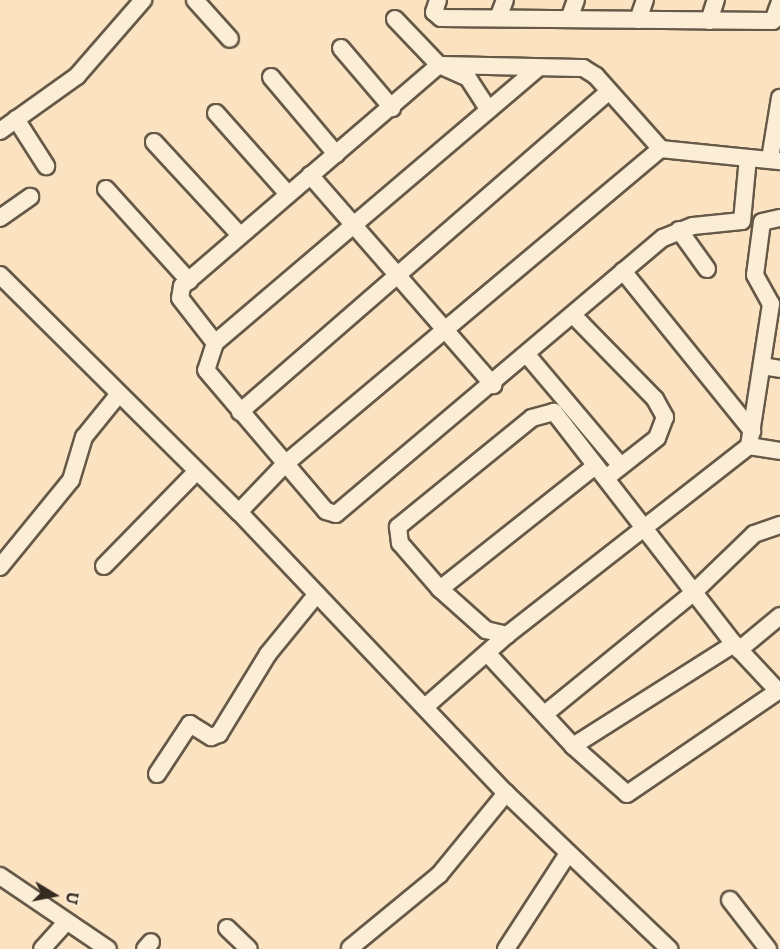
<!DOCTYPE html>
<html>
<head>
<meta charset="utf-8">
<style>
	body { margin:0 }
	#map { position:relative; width:780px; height:949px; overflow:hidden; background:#fbe3c2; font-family:"IM FELL DW Pica",serif }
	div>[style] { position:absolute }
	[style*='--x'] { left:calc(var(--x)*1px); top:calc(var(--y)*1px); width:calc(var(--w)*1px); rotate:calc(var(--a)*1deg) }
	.roads { filter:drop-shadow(2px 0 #665948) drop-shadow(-2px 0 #665948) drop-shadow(0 2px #665948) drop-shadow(0 -2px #665948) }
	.minor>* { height:16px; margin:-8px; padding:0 8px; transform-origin:8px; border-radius:8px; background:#fcedd7 }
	span { translate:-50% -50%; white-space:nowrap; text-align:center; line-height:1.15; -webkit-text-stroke:6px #fcedd7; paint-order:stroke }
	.north { position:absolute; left:24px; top:865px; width:60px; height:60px; -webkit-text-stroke:4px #fcedd7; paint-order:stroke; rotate:100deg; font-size:16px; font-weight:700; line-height:24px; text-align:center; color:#352b20 }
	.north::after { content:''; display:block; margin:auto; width:21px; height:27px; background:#352b20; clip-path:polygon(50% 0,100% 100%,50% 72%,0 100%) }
</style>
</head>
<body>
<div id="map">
	<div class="roads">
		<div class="minor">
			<div style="--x:195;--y:0;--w:52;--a:48.1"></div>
			<div style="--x:438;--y:0;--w:13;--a:108"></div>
			<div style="--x:434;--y:12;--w:9;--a:41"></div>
			<div style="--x:441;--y:18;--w:332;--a:0.5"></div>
			<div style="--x:773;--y:21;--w:20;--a:-70"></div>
			<div style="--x:498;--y:18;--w:19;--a:-69"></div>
			<div style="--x:395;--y:19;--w:64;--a:46.3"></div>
			<div style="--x:439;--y:65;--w:32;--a:24"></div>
			<div style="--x:468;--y:78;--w:38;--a:57"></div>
			<div style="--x:569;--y:19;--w:20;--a:-70"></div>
			<div style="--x:638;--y:20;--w:21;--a:-71"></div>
			<div style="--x:709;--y:21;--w:22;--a:-72"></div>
			<div style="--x:341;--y:48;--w:79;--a:49.6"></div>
			<div style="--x:271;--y:77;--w:101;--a:49.8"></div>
			<div style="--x:216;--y:113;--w:107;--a:48.4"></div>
			<div style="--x:16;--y:119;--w:56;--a:57.4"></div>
			<div style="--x:0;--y:131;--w:95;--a:-35.5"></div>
			<div style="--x:77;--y:76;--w:101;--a:-49"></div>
			<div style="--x:154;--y:142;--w:125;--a:47.3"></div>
			<div style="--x:661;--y:149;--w:98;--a:-131.7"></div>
			<div style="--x:596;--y:76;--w:15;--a:-148"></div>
			<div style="--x:583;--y:68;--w:144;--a:-178.8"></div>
			<div style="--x:439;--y:65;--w:339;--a:139.3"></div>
			<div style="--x:182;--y:286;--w:12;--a:99"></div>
			<div style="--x:180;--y:298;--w:57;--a:52.1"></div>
			<div style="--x:215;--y:343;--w:28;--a:108"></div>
			<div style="--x:206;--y:370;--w:185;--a:49.6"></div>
			<div style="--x:326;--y:511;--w:10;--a:17"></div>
			<div style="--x:336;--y:514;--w:428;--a:-40.2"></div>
			<div style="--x:663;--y:238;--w:32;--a:-22"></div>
			<div style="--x:693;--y:226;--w:49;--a:-5.8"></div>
			<div style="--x:742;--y:221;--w:63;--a:-84.6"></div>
			<div style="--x:770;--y:159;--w:62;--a:-80.7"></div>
			<div style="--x:310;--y:175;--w:279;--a:48.9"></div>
			<div style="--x:106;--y:189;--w:124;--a:47.9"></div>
			<div style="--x:0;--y:218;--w:37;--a:-35"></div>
			<div style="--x:679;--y:230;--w:48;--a:54.3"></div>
			<div style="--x:623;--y:271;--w:206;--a:51.1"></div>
			<div style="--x:0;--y:275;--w:337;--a:44.8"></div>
			<div style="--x:239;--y:512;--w:388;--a:46.5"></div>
			<div style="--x:506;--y:793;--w:226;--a:43.7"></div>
			<div style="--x:574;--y:316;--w:116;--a:45.7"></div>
			<div style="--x:655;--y:399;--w:21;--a:61"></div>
			<div style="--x:665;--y:417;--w:22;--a:111"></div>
			<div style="--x:657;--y:438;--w:65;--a:141.9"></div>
			<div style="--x:215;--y:343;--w:423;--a:-40.4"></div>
			<div style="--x:528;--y:356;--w:143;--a:49.8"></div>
			<div style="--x:762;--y:366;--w:18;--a:9"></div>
			<div style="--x:240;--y:412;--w:489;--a:-41"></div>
			<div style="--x:749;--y:446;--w:144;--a:-81.2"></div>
			<div style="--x:771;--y:304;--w:33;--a:-119"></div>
			<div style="--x:755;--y:275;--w:53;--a:-82.5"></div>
			<div style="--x:762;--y:222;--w:18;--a:-13"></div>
			<div style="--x:239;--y:512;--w:66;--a:-46.2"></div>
			<div style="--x:285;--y:464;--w:491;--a:-40"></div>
			<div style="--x:661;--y:149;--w:120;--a:5.8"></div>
			<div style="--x:104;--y:566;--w:132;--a:-45.6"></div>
			<div style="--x:0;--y:567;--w:112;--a:-50.8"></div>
			<div style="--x:71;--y:480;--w:45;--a:-73.2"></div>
			<div style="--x:84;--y:437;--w:55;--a:-50.9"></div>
			<div style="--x:440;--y:589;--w:198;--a:-38.4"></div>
			<div style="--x:739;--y:650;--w:53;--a:-39.7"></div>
			<div style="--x:487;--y:653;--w:127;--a:47.2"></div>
			<div style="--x:573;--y:746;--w:72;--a:41.6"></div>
			<div style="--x:627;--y:794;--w:183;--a:-34.3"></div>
			<div style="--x:778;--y:691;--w:64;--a:-133.1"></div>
			<div style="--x:734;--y:644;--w:294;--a:-127.8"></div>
			<div style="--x:554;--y:412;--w:23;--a:165"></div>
			<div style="--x:532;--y:418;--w:173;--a:140.9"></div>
			<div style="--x:398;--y:527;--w:16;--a:83"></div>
			<div style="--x:400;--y:543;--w:61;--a:49"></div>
			<div style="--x:440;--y:589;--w:62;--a:41.7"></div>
			<div style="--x:486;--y:630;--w:22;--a:13"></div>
			<div style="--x:425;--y:707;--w:109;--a:-41.3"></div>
			<div style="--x:507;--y:635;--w:307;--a:-38"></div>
			<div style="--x:749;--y:446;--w:31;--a:9"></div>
			<div style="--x:546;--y:713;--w:190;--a:-39.2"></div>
			<div style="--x:693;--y:593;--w:85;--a:-44"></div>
			<div style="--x:754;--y:534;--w:28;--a:-19"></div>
			<div style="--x:573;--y:746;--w:191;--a:-32.4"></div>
			<div style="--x:157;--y:774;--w:60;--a:-56.6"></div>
			<div style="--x:190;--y:724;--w:25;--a:32"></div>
			<div style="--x:211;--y:737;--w:9;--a:-21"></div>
			<div style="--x:219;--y:734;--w:94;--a:-58.5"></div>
			<div style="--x:268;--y:654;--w:77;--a:-50.8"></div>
			<div style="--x:0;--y:876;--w:130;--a:34.1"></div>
			<div style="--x:730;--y:900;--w:62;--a:52.2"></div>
			<div style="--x:227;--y:928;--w:30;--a:44"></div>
			<div style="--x:350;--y:948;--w:115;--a:-39.4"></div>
			<div style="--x:439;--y:875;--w:106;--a:-50.7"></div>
			<div style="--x:42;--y:949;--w:36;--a:-48"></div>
			<div style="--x:145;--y:949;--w:9;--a:-49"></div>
			<div style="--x:506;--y:949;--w:112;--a:-57"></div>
		</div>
	</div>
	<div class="north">U</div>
</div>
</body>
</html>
